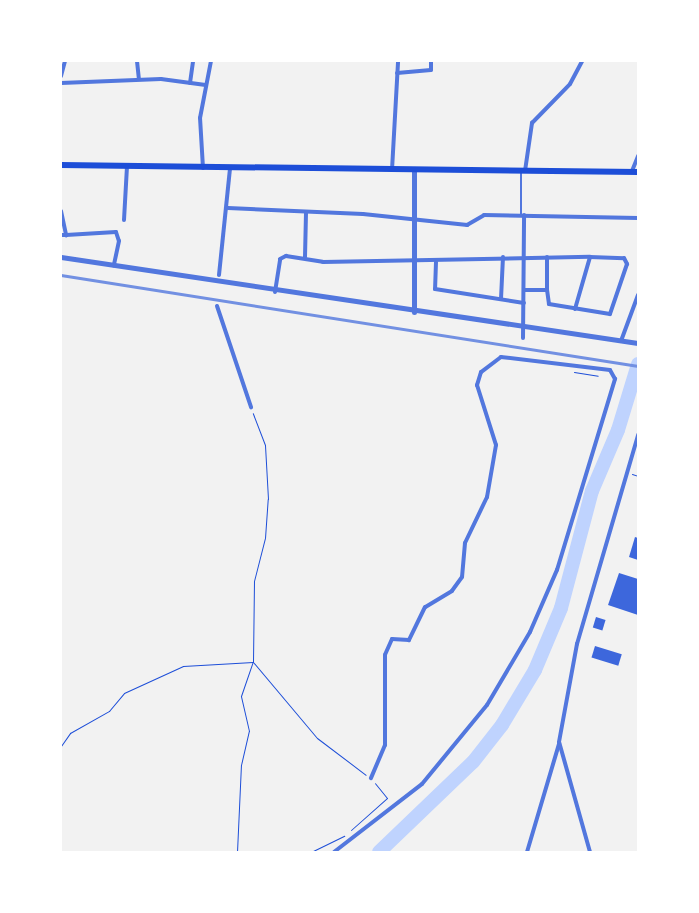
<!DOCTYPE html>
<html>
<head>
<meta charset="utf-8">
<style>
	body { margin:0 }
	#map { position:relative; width:699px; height:913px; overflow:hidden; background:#f2f2f2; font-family:Bitter,serif }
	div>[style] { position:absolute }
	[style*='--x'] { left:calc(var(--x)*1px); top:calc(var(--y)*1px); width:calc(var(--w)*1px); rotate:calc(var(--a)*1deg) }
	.river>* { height:14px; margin:-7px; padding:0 7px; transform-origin:7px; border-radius:7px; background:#bfd3fe }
	.building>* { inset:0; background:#3d67dc; transform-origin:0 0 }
	.path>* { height:1px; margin:-0.5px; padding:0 0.5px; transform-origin:0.5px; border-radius:0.5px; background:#1d4ed8 }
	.service>* { height:2px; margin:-1px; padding:0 1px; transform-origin:1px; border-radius:1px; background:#5277de }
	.minor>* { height:4px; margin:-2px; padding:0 2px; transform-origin:2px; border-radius:2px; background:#5277de }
	.tertiary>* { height:5px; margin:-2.5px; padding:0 2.5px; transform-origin:2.5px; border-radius:2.5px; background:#5277de }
	.secondary>* { height:5.5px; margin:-2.75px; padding:0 2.75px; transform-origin:2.75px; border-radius:2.75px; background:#1d4ed8 }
	.rail>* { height:2.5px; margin:-1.25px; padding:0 1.25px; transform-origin:1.25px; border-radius:1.25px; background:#7290e2 }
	span { translate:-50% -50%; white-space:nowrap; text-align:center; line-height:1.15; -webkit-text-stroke:4.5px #fff; paint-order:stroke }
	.frame { position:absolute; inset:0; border:62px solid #fff; pointer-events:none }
</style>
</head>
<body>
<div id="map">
	<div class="river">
		<div style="--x:379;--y:852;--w:130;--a:-43.8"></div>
		<div style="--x:473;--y:762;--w:47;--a:-51.9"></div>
		<div style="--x:502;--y:725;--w:64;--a:-59"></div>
		<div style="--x:535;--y:670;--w:67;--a:-67.2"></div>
		<div style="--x:561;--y:608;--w:121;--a:-75.2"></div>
		<div style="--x:592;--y:491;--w:66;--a:-66.9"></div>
		<div style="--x:618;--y:430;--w:69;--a:-73.1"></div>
	</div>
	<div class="building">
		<div style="clip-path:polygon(635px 537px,638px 538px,638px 560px,629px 557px)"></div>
		<div style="clip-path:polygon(619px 573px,638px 579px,638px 615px,608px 605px)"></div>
		<div style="left:596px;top:617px;width:10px;height:11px;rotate:17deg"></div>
		<div style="left:595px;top:646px;width:28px;height:12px;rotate:17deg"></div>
	</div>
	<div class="path">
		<div style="--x:574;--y:372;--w:24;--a:9"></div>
		<div style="--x:632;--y:474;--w:6;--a:18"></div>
		<div style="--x:61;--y:746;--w:16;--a:-55"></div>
		<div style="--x:70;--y:733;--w:45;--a:-29.4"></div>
		<div style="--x:109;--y:711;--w:23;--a:-50"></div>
		<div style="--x:124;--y:693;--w:65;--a:-24.6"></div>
		<div style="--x:183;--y:666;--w:70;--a:-3.3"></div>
		<div style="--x:253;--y:662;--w:99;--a:49.9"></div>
		<div style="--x:317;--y:738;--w:61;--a:37.1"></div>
		<div style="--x:351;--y:830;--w:48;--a:-41.6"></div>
		<div style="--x:387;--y:798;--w:19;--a:-129"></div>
		<div style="--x:237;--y:852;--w:87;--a:-87.4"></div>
		<div style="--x:241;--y:765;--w:35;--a:-77"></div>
		<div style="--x:249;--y:731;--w:36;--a:-103"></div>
		<div style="--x:241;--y:696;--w:36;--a:-71"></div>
		<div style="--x:253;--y:662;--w:81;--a:-89.3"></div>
		<div style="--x:254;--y:581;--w:44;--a:-75.7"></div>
		<div style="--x:265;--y:538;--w:39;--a:-86"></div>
		<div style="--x:268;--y:499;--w:54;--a:-93.2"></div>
		<div style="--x:265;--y:445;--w:34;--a:-111"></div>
		<div style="--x:311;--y:852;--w:37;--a:-26"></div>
	</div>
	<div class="service">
		<div style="--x:521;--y:215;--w:43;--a:-90"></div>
	</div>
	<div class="minor">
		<div style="--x:137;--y:61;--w:18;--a:84"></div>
		<div style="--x:397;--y:73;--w:34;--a:-5"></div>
		<div style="--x:431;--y:70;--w:9;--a:-90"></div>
		<div style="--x:61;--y:76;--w:16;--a:-75"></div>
		<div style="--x:61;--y:83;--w:100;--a:-2.3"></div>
		<div style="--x:161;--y:79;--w:45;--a:7.6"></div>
		<div style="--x:190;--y:83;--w:22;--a:-82"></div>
		<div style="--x:203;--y:168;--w:50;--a:-93.4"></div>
		<div style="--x:200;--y:118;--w:58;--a:-79.1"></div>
		<div style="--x:392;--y:170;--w:109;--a:-86.8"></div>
		<div style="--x:525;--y:171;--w:49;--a:-81.7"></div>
		<div style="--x:532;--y:123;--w:54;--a:-45.7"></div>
		<div style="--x:570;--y:84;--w:26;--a:-62"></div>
		<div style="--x:632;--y:171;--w:16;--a:-68"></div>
		<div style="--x:228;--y:208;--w:135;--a:2.5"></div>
		<div style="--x:363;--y:214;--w:105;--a:6"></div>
		<div style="--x:467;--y:225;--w:20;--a:-30"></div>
		<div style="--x:484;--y:215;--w:154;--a:1.1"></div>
		<div style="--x:61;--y:211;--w:25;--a:78"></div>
		<div style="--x:66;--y:235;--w:5;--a:180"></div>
		<div style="--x:124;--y:220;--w:53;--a:-86.8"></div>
		<div style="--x:66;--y:235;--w:50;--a:-3.4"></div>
		<div style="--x:116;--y:232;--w:9;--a:72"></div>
		<div style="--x:119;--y:241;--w:25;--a:102"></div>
		<div style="--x:305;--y:257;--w:44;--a:-88.7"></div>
		<div style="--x:436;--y:262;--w:27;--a:92"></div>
		<div style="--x:435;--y:289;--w:90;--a:8.9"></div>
		<div style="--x:219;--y:275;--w:108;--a:-84.1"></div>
		<div style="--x:524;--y:290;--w:23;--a:0"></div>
		<div style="--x:547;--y:290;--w:33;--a:-90"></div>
		<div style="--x:275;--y:292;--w:33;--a:-81"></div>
		<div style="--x:280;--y:259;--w:7;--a:-27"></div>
		<div style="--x:286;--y:256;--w:37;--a:9"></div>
		<div style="--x:323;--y:262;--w:267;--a:-1.1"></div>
		<div style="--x:590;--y:257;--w:34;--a:2"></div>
		<div style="--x:624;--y:258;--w:7;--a:63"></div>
		<div style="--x:627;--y:264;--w:53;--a:108.8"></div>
		<div style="--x:610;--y:314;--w:62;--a:-170.7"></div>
		<div style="--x:549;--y:304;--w:14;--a:-98"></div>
		<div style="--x:501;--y:299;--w:42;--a:-87.3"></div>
		<div style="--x:217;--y:306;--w:107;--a:71.4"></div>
		<div style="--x:575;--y:309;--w:54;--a:-73.9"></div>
		<div style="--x:523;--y:338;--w:123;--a:-89.5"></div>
		<div style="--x:621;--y:341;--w:49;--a:-69.7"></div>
		<div style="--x:334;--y:852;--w:111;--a:-37.7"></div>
		<div style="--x:422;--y:784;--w:102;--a:-50.6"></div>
		<div style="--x:487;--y:705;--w:85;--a:-59.5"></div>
		<div style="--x:530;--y:632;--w:68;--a:-66.5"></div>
		<div style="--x:557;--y:570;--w:200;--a:-73.1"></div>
		<div style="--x:615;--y:379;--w:10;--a:-119"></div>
		<div style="--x:610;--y:370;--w:110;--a:-173.2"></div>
		<div style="--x:501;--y:357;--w:25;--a:143"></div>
		<div style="--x:481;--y:372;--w:14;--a:107"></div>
		<div style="--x:477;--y:385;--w:63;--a:72.4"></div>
		<div style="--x:496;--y:445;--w:53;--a:99.8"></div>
		<div style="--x:487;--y:497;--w:51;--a:115.6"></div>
		<div style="--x:465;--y:543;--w:34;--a:95"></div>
		<div style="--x:462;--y:577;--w:17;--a:126"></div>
		<div style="--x:452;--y:591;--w:31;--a:149"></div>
		<div style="--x:425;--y:607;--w:37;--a:116"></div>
		<div style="--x:409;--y:640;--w:17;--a:-177"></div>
		<div style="--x:392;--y:639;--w:17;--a:114"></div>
		<div style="--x:385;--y:655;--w:90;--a:90"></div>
		<div style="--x:385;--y:745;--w:36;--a:113"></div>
		<div style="--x:527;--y:852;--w:113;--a:-73.5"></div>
		<div style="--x:590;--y:852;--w:114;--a:-105.7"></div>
		<div style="--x:559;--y:742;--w:100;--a:-79.6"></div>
		<div style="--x:577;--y:644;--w:218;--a:-73.7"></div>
	</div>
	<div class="tertiary">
		<div style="--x:61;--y:257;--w:583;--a:8.48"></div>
		<div style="--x:414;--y:312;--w:142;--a:-90"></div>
	</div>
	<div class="secondary">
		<div style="--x:61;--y:165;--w:577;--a:0.7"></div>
	</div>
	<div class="rail">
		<div style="--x:61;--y:275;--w:584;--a:8.96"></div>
	</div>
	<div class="frame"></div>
</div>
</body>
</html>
